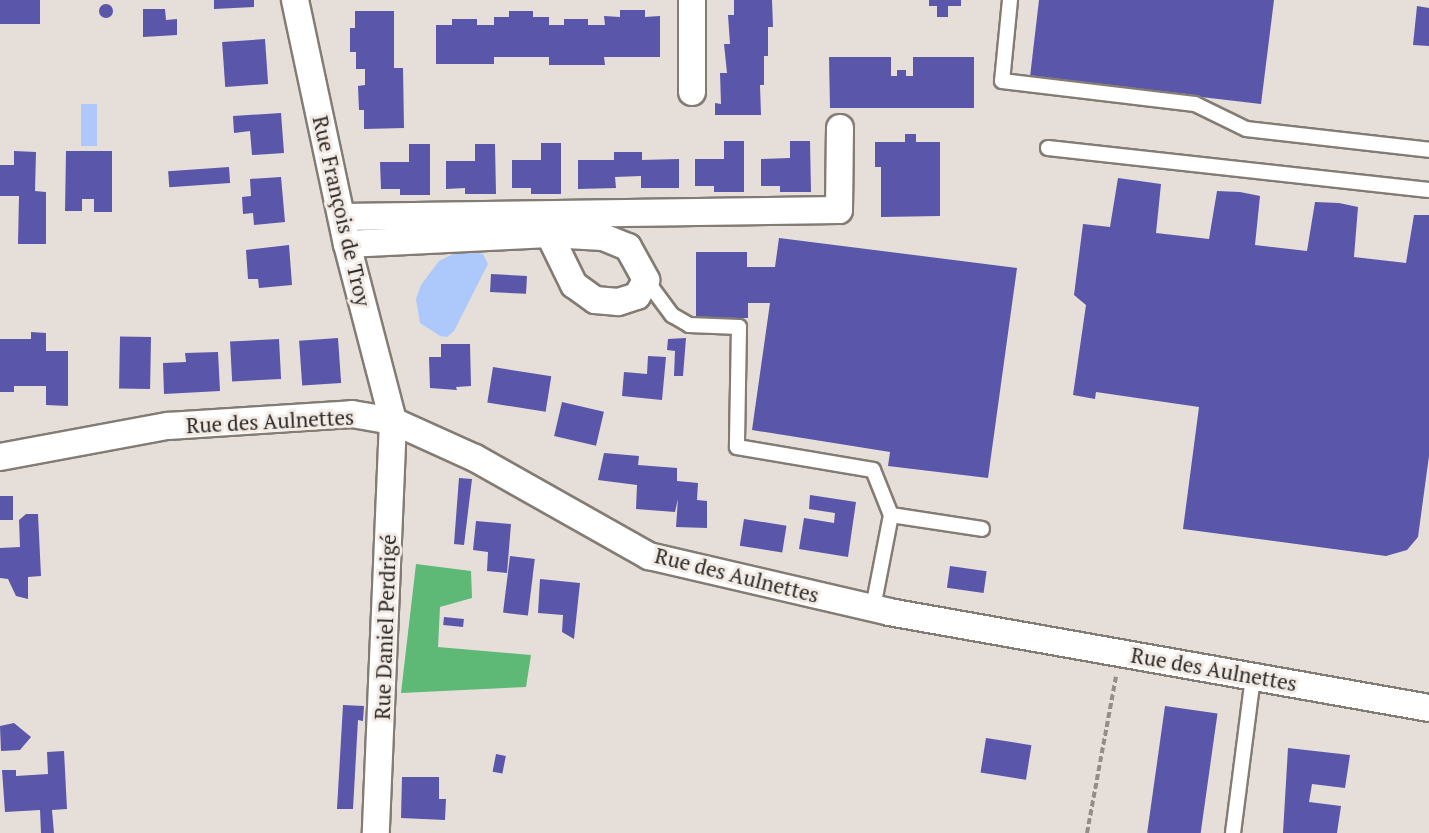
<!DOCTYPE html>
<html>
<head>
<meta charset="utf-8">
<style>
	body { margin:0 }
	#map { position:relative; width:1429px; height:833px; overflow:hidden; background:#e6ded8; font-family:"PT Serif",serif }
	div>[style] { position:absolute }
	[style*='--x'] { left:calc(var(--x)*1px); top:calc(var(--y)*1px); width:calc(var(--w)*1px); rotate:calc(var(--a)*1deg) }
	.forest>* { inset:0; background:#5eb977 }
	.water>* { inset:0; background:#adc9fb; transform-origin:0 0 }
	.building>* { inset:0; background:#5a56a9; transform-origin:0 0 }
	.round { border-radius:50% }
	.path>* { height:4px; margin-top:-2px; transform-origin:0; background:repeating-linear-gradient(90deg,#938d89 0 6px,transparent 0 9px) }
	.roads { filter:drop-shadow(2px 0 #837c75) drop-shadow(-2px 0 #837c75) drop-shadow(0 2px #837c75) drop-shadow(0 -2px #837c75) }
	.service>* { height:14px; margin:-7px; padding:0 7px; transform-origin:7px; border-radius:7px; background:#fff }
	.minor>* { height:26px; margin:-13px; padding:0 13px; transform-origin:13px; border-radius:13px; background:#fff }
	span { translate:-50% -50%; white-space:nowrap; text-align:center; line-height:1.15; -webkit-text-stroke:6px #f3ebe5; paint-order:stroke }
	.street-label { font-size:21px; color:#2c2927 }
</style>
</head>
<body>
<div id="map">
	<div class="forest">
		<div style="clip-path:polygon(416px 564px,471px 571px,472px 598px,440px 607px,438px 647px,531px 655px,526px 687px,401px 693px)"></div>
	</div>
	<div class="water">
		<div style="left:81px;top:104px;width:16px;height:42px"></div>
		<div style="clip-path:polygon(461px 250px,483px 254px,488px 264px,454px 331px,447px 337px,440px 336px,420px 323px,416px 299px,421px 285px,439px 261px)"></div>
	</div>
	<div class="building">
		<div style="left:0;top:0;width:40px;height:24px"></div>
		<div style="clip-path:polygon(214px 0,254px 0,254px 7px,214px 9px)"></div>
		<div style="clip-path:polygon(734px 0,772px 0,773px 27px,768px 27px,768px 56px,764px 56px,764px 85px,760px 85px,761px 115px,715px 115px,715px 103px,721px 104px,720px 73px,727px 73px,724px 44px,730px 44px,728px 15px,734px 15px)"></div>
		<div style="clip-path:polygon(929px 0,961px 0,961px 6px,948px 6px,948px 17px,937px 17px,937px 6px,929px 6px)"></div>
		<div style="clip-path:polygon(1039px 0,1274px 0,1261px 104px,1030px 77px)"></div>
		<div class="round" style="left:99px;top:4px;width:14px;height:14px"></div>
		<div style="clip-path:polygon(1417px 6px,1429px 8px,1429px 46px,1413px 45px)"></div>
		<div style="clip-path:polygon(143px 9px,165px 9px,166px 20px,177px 19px,177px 35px,143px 37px)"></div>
		<div style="clip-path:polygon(620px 10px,645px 10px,645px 17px,660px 16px,660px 57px,604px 57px,605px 65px,549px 65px,549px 57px,494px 57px,494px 64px,436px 64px,436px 25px,452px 25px,452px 19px,477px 19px,477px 25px,494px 25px,494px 17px,509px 17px,509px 11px,533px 11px,533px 17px,549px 17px,549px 25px,564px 25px,564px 19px,588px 19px,588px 25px,605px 25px,604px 16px,620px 17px)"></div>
		<div style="clip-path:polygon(355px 11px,394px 11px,394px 68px,403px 68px,404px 128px,364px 129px,364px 110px,359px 110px,358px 86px,365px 85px,365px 69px,356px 69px,356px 52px,350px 52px,350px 28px,355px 28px)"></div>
		<div style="left:265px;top:39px;width:45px;height:43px;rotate:86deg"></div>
		<div style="clip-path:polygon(829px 57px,891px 57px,891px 76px,897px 76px,897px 70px,906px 70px,906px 76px,913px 76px,913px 57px,974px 57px,974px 108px,830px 108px)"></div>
		<div style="clip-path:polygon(281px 113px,284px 153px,252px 155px,250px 131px,234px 133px,233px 116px)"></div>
		<div style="clip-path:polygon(905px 134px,916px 134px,916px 142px,940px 142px,940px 216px,881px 217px,881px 167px,875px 167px,875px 142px,905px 142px)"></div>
		<div style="clip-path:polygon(724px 141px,744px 141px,744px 192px,714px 192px,714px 186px,695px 186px,695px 159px,724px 159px)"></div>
		<div style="clip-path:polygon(790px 141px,810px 141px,811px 192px,780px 192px,780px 186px,761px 186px,761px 159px,790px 158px)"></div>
		<div style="clip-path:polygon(541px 143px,561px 143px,561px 194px,531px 194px,531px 188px,512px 188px,512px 160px,541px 160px)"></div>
		<div style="clip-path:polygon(409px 144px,430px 144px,430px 195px,400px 195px,400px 189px,381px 189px,380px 162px,409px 162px)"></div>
		<div style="clip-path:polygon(475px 144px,495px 144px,496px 194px,465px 194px,465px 188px,446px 189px,446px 161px,475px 161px)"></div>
		<div style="clip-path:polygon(14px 151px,36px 152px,35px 191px,46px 192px,46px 244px,18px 244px,19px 196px,0 196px,0 165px,14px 165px)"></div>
		<div style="clip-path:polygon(66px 151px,112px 151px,112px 212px,94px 212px,94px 199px,82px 199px,82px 211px,65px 211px)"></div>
		<div style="clip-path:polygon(614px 152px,642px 152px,642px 160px,679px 159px,679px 188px,641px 188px,641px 176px,615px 177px,616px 188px,578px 189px,578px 160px,614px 160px)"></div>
		<div style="left:229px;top:167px;width:16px;height:61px;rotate:86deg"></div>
		<div style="clip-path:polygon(281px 177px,285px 222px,254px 225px,253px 213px,243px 214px,242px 197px,251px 196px,250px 179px)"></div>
		<div style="clip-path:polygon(1118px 178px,1161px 184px,1156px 233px,1209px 239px,1217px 191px,1240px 192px,1260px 196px,1255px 245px,1307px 251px,1315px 202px,1339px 203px,1358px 207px,1354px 257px,1406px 263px,1414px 215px,1429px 215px,1429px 456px,1418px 537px,1407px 550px,1386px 556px,1183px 529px,1199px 407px,1096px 392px,1095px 399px,1073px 395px,1086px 305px,1074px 295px,1083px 224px,1110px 227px)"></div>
		<div style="clip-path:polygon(779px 238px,1017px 268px,988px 478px,888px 466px,890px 452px,752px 430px,770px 303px,748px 303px,748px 318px,696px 318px,696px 252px,747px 252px,747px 267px,775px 267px)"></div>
		<div style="clip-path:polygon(289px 245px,292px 285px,259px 288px,258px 279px,248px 279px,246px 250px)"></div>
		<div style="left:491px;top:274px;width:36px;height:18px;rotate:3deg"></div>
		<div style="clip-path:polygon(31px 332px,46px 333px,46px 351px,68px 351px,68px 406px,46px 405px,46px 386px,14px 386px,14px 392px,0 392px,0 339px,31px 339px)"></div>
		<div style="left:151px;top:337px;width:52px;height:31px;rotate:91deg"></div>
		<div style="left:338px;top:338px;width:45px;height:39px;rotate:86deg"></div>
		<div style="clip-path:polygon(686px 338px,683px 376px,674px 376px,675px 351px,667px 350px,668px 339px)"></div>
		<div style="left:279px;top:339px;width:40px;height:49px;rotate:87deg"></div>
		<div style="clip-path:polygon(441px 344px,470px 344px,471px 386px,456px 387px,457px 390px,430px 388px,429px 357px,441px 357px)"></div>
		<div style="clip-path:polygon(218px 352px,220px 391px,164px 394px,163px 363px,186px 362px,185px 353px)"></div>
		<div style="clip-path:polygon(648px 356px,666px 357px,662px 400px,622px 396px,624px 372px,647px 374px)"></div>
		<div style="left:493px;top:367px;width:59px;height:36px;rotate:9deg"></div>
		<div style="left:562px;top:402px;width:43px;height:35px;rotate:13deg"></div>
		<div style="clip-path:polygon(604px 453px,639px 456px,638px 465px,677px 468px,677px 481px,698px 483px,697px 500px,707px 501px,707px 528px,676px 527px,678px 499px,675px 512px,636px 509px,637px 485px,598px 480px)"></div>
		<div style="clip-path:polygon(459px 478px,472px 479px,464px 545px,454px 544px)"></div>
		<div style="clip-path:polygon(810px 495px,856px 502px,848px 557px,799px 549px,804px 518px,834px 523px,835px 513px,809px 509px)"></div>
		<div style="left:0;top:496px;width:13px;height:24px"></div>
		<div style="clip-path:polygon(26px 514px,38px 514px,41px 576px,28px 577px,28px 599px,16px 596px,8px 579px,0 578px,0 548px,20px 547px,19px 520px)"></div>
		<div style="left:744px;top:519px;width:43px;height:27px;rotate:9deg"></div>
		<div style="clip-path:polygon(476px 521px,511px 524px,507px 573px,487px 571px,488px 552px,473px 550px)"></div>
		<div style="left:510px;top:556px;width:25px;height:57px;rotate:7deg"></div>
		<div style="left:950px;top:566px;width:37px;height:22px;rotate:8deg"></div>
		<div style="clip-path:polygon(540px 579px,580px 583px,574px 639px,562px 632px,563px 615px,538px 613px)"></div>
		<div style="left:444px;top:617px;width:20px;height:8px;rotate:6deg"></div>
		<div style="clip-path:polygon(343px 705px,364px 706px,363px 721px,358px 720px,353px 809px,337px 809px)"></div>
		<div style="left:1165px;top:706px;width:53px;height:128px;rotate:8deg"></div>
		<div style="clip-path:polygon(14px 723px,31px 737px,20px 750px,1px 751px,0 726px)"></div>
		<div style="left:986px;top:738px;width:46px;height:35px;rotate:9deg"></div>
		<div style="clip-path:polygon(1288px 748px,1350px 755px,1345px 788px,1312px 784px,1309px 802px,1341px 806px,1337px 833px,1283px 833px)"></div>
		<div style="clip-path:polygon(64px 751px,67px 809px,52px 810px,54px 833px,41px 833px,40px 810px,5px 812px,2px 770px,16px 770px,16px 776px,48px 774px,47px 752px)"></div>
		<div style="left:496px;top:754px;width:10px;height:18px;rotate:11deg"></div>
		<div style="clip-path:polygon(402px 777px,439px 777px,439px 799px,446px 799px,445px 820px,401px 818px)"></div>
	</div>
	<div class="path">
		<div style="--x:1087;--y:833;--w:159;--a:-79.5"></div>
	</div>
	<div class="roads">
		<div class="service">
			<div style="--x:1010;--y:0;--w:81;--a:95.6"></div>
			<div style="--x:1002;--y:81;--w:194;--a:6.8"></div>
			<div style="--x:1195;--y:104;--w:57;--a:26.1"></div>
			<div style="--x:1246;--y:129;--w:184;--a:6.5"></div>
			<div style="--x:1048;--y:148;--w:383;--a:6.3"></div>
			<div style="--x:646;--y:280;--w:44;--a:53.4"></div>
			<div style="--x:672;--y:315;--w:20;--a:30"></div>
			<div style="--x:689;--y:325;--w:50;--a:2.3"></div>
			<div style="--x:739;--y:327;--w:120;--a:91"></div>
			<div style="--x:737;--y:447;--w:138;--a:9.6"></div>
			<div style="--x:873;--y:470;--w:48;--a:68.2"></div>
			<div style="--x:891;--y:515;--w:95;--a:101"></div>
			<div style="--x:891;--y:515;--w:92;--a:8.7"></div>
			<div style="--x:1233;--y:833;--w:158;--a:-82.7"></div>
		</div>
		<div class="minor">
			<div style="--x:295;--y:0;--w:249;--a:78"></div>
			<div style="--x:347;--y:244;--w:183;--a:75.4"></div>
			<div style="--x:393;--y:421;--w:412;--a:92.4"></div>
			<div style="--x:692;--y:0;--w:92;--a:90"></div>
			<div style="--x:343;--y:217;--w:496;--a:-0.8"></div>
			<div style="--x:839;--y:210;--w:82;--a:-89.3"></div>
			<div style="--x:347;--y:244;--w:202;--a:-2.8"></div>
			<div style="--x:549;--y:234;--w:54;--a:3.2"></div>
			<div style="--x:603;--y:237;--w:27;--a:22"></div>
			<div style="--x:628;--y:247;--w:38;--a:61"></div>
			<div style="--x:646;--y:280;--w:18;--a:119"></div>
			<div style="--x:637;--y:296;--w:20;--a:162"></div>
			<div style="--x:618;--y:302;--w:23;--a:-175"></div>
			<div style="--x:595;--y:300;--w:26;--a:-144"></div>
			<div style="--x:574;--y:285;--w:57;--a:-116.1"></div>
			<div style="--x:0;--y:457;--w:171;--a:-10.5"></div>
			<div style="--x:168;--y:426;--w:184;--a:-3.7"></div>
			<div style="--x:352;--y:414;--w:42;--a:9.7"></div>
			<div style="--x:393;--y:421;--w:90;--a:24.3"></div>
			<div style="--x:475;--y:458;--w:200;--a:29.4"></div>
			<div style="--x:649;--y:556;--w:246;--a:13.1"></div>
			<div style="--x:889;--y:612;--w:548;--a:10.08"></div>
		</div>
	</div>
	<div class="street-label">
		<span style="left:342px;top:211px;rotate:77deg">Rue François de Troy</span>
		<span style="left:270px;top:421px;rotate:-3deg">Rue des Aulnettes</span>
		<span style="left:737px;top:575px;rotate:14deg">Rue des Aulnettes</span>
		<span style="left:385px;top:627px;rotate:-88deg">Rue Daniel Perdrigé</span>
		<span style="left:1214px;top:669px;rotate:10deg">Rue des Aulnettes</span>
	</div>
</div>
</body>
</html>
